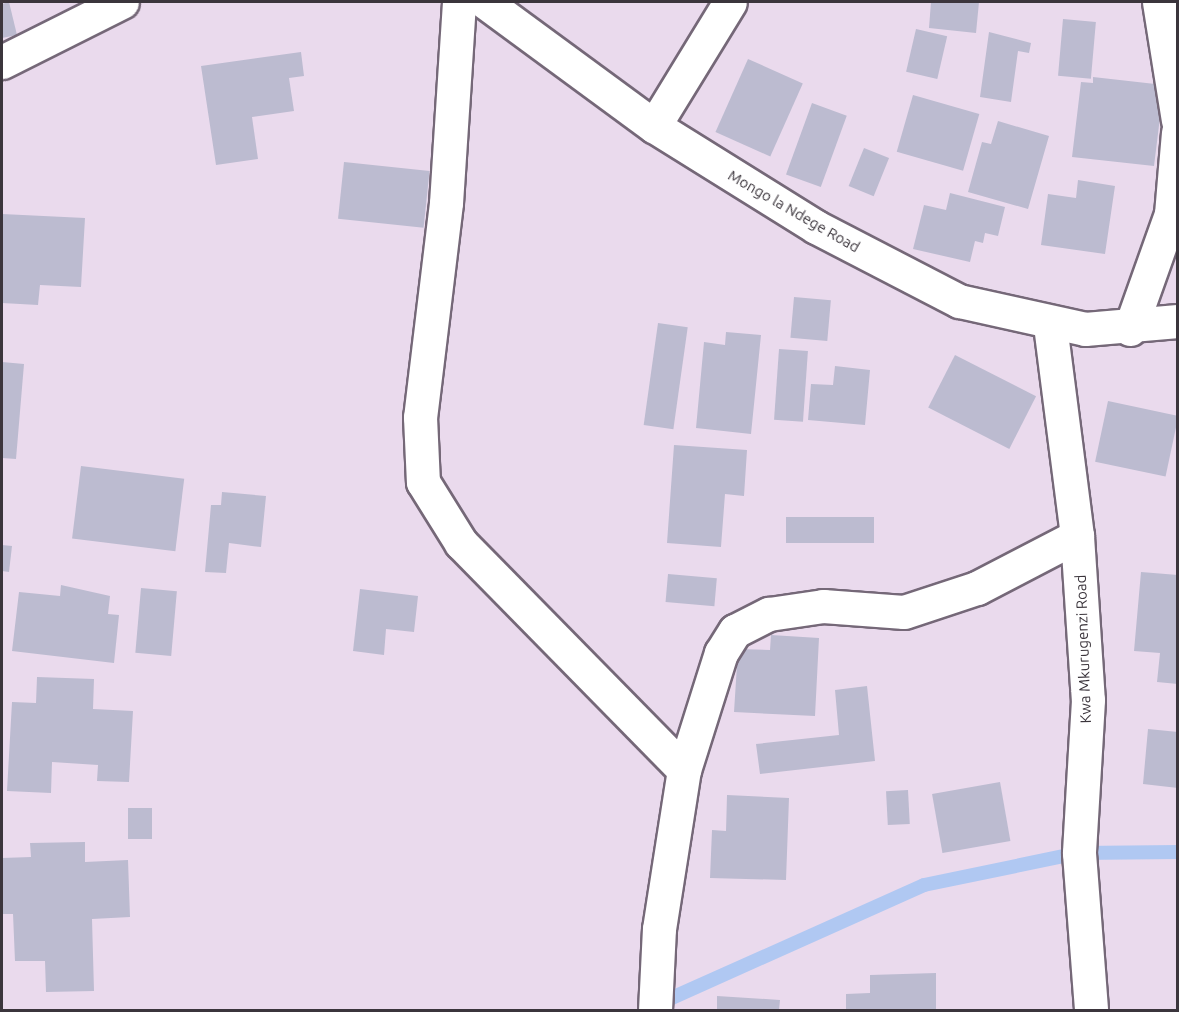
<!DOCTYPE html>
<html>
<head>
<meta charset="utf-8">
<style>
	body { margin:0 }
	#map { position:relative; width:1179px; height:1012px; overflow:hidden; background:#eadaed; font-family:Ubuntu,sans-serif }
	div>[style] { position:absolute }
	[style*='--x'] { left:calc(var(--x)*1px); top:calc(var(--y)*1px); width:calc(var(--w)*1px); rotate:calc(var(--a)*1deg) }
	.stream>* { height:14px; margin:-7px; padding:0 7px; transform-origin:7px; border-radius:7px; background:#b0c8f2 }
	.building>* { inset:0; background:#bcbbd0; transform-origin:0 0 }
	.roads { filter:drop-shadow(2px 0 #756878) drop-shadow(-2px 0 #756878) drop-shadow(0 2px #756878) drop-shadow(0 -2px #756878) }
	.minor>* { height:33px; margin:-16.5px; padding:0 16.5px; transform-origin:16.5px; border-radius:16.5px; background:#fff }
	span { translate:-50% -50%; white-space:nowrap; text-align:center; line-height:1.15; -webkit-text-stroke:6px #fff; paint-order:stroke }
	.street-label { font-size:15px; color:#3b353c }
	.frame { position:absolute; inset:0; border:3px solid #3b353c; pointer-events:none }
</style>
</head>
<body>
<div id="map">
	<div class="stream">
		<div style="--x:656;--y:1005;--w:294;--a:-24.1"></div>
		<div style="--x:924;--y:885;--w:158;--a:-11.7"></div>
		<div style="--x:1079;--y:853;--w:99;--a:-0.6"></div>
	</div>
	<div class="building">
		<div style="clip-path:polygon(9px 2px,17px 35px,2px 38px,2px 4px)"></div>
		<div style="clip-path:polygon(931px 2px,979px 2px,976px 33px,929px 28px)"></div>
		<div style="left:1063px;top:19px;width:33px;height:57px;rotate:5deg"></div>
		<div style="left:916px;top:29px;width:32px;height:44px;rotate:13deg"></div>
		<div style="clip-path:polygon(989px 32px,1031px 43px,1029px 53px,1018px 51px,1011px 102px,980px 97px)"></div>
		<div style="clip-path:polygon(301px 52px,304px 76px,289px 78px,294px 111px,252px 117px,258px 159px,216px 165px,201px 66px)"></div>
		<div style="left:748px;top:59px;width:60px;height:80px;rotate:24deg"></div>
		<div style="clip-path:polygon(1093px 77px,1164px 85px,1154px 166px,1072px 157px,1081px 82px,1093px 83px)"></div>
		<div style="left:913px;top:95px;width:69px;height:59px;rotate:16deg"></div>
		<div style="left:812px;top:103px;width:37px;height:76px;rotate:20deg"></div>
		<div style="clip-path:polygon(998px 121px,1049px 136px,1028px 209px,968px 192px,982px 142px,991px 144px)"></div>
		<div style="left:864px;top:148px;width:27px;height:41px;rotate:22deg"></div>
		<div style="left:344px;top:162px;width:86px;height:57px;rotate:6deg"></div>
		<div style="clip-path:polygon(1078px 180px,1115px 186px,1105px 254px,1041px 245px,1048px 194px,1076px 198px)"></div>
		<div style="clip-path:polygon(950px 193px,1005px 207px,998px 236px,985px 233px,983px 243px,975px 241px,970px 262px,913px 249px,924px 205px,946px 210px)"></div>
		<div style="clip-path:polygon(2px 214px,85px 218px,81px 287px,40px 285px,38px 305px,2px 303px)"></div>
		<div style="left:794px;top:297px;width:37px;height:41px;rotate:5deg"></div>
		<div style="left:658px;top:323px;width:30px;height:103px;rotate:8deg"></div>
		<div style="clip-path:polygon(726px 332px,761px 335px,751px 434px,696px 428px,704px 342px,725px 345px)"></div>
		<div style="left:779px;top:349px;width:29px;height:71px;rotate:4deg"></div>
		<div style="left:955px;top:355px;width:91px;height:59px;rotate:27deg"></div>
		<div style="clip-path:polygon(2px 362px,24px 364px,16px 459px,2px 458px)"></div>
		<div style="clip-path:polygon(835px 366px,870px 370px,865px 425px,808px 420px,811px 384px,833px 385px)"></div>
		<div style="left:1108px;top:401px;width:72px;height:62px;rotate:12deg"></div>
		<div style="clip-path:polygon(674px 445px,747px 450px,744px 496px,725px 494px,721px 547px,667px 543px)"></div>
		<div style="left:81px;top:466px;width:104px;height:73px;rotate:7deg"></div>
		<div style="clip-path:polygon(222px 492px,266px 496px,261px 547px,229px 543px,226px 573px,205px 572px,211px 505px,221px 505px)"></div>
		<div style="left:786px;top:517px;width:88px;height:26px"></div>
		<div style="clip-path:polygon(2px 545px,12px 546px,9px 572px,2px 571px)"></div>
		<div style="clip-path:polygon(1141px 572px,1178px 575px,1178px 684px,1157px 682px,1160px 653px,1134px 651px)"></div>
		<div style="left:668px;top:574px;width:49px;height:28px;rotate:5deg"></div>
		<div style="clip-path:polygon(61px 585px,110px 596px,108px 614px,119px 615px,114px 663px,12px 651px,19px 592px,60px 596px)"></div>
		<div style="left:141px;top:588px;width:36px;height:65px;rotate:5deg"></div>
		<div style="clip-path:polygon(360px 589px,418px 596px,414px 632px,386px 629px,384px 655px,353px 651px)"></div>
		<div style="clip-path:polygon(771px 635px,819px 638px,815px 716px,734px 712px,738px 649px,770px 650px)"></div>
		<div style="clip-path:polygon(37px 677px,94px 679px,93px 709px,133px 711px,129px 782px,97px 781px,98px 765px,52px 762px,51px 793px,7px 791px,12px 702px,36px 703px)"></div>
		<div style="clip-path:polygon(867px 686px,875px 761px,760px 774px,756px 744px,839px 735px,835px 690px)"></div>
		<div style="clip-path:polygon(1148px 729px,1178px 732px,1178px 788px,1143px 784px)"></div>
		<div style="left:1000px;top:782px;width:60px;height:69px;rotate:80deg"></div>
		<div style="left:908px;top:790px;width:34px;height:22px;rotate:87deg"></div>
		<div style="clip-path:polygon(727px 795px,789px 798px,786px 880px,710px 878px,712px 830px,726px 831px)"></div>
		<div style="left:128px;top:808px;width:24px;height:31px"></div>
		<div style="clip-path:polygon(85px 842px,85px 862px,128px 860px,130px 917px,92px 919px,94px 991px,46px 992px,45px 961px,15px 961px,13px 914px,2px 914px,2px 858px,31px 857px,30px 843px)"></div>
		<div style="clip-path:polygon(936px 973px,936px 1010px,846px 1010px,846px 994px,870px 993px,870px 975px)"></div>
		<div style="clip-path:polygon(717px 996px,780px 1000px,779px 1010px,717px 1010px)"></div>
	</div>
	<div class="roads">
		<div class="minor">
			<div style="--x:459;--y:2;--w:201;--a:93.7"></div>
			<div style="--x:446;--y:203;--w:216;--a:96.9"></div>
			<div style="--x:420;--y:417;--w:65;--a:87.4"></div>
			<div style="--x:423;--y:482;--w:72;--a:58.1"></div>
			<div style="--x:461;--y:543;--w:318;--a:45.5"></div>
			<div style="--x:485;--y:2;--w:210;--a:36.3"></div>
			<div style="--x:654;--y:126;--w:191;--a:31.9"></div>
			<div style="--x:816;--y:227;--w:161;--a:27.4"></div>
			<div style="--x:959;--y:301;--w:129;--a:12.5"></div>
			<div style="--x:1085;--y:329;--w:93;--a:-4.9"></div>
			<div style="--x:1159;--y:2;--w:120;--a:80.9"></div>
			<div style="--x:2;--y:62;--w:134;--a:-26.6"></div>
			<div style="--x:654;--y:126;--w:145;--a:-58.5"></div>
			<div style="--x:1050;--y:325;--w:213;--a:82.7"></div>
			<div style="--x:1077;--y:536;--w:164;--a:86.2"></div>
			<div style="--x:1088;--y:700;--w:153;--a:93.4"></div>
			<div style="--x:1079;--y:853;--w:157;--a:85.6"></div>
			<div style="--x:1130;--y:329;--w:122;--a:-70.4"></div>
			<div style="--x:1171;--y:214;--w:82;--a:-85.1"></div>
			<div style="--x:655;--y:1010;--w:81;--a:-87.2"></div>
			<div style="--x:659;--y:929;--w:161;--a:-81.1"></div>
			<div style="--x:684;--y:770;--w:123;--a:-72.5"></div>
			<div style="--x:721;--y:653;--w:26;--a:-58"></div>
			<div style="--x:735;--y:631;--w:38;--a:-27"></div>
			<div style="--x:769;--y:614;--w:55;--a:-8.4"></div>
			<div style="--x:823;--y:606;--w:81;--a:4.2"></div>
			<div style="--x:904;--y:612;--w:77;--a:-18.2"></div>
			<div style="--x:977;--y:588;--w:113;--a:-27.5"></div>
		</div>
	</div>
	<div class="street-label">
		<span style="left:794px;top:211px;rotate:30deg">Mongo la Ndege Road</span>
		<span style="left:1083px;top:649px;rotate:-92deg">Kwa Mkurugenzi Road</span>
	</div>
	<div class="frame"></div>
</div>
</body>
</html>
